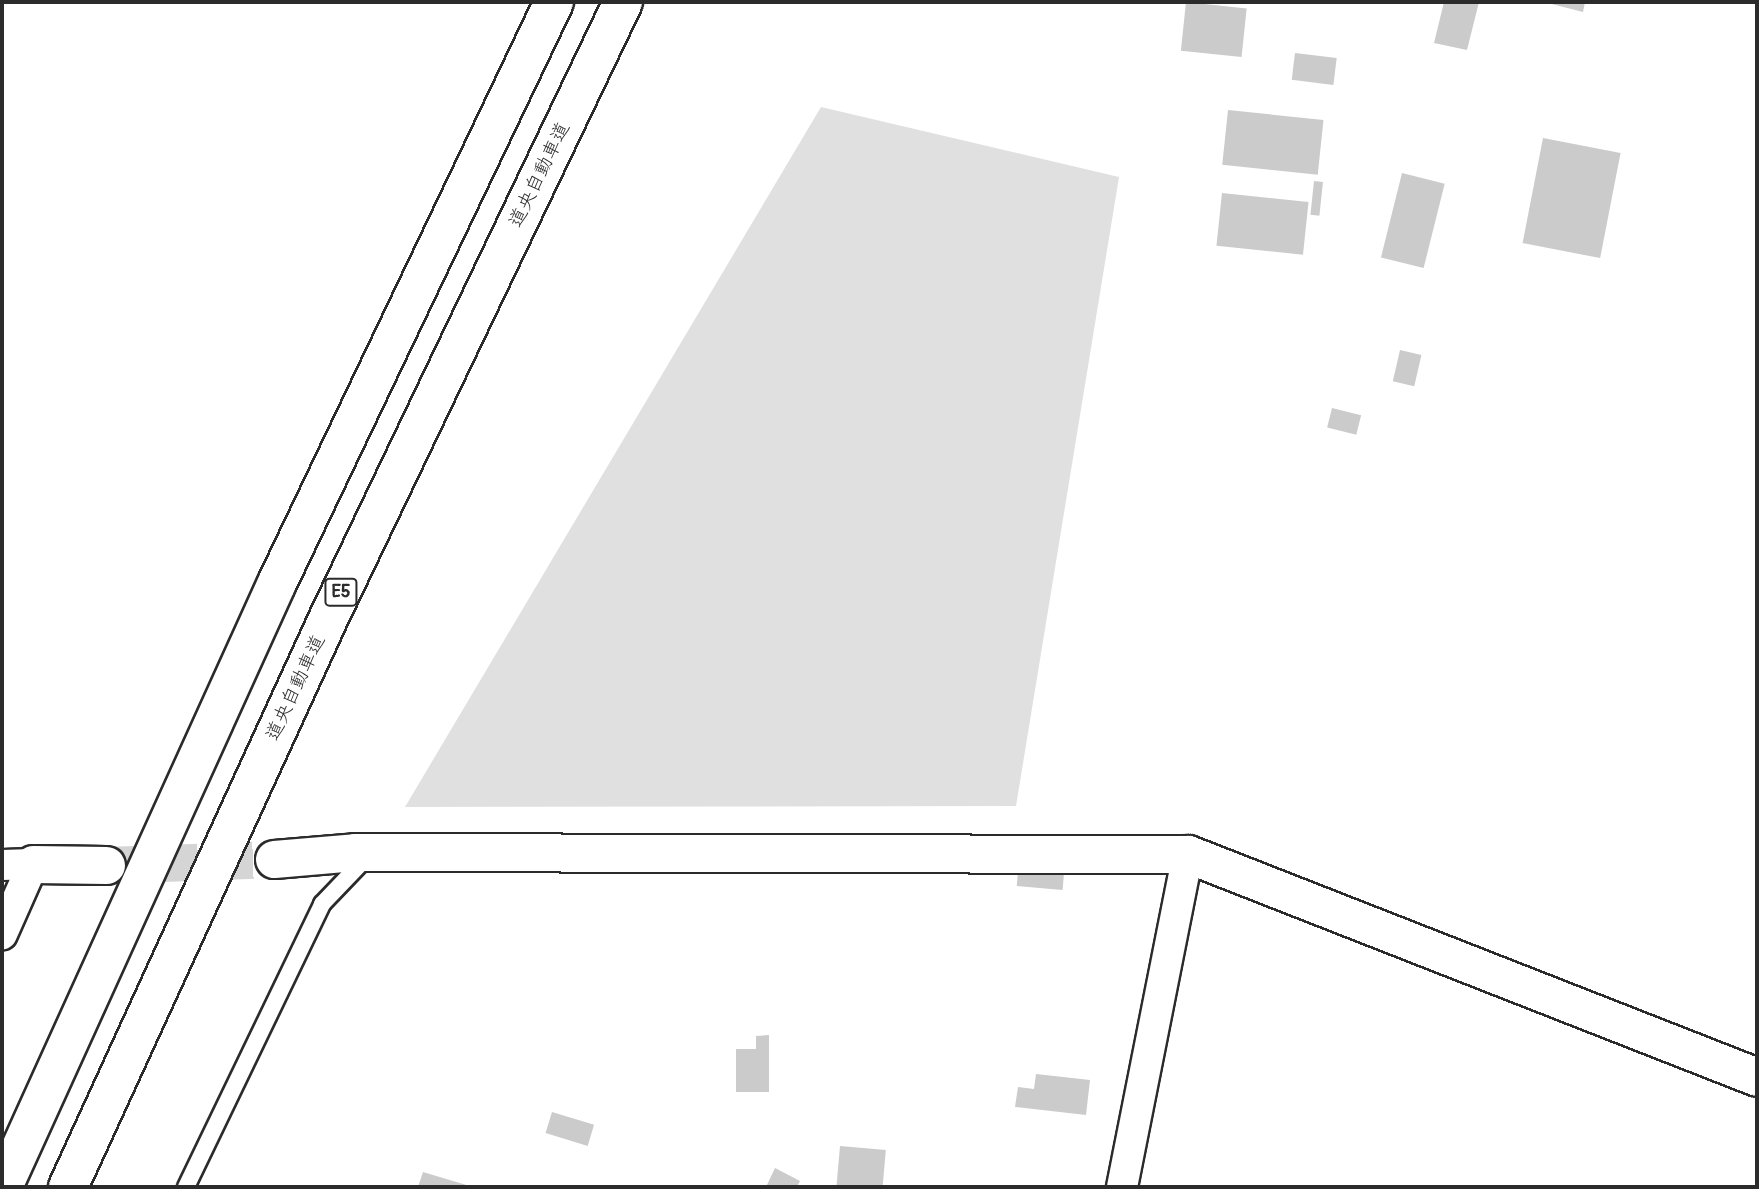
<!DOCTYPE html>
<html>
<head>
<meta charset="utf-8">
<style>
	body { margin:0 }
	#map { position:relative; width:1759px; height:1189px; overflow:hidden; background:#fff; font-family:Pangolin,"Klee One",sans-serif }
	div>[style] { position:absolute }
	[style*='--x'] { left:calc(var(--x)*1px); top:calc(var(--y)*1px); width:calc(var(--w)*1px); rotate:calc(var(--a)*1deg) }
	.green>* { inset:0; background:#e0e0e0 }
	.building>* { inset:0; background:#cbcbcb; transform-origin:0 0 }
	.tertiary-tunnel>* { height:37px; margin-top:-18.5px; transform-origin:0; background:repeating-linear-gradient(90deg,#d5d5d5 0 37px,transparent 0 55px) }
	.roads { filter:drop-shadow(2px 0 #2b2b2b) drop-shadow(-2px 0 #2b2b2b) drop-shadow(0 2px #2b2b2b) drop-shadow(0 -2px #2b2b2b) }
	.service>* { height:16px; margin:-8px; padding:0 8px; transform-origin:8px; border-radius:8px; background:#fff }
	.minor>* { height:30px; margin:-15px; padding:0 15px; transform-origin:15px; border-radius:15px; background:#fff }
	.tertiary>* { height:37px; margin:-18.5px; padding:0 18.5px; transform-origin:18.5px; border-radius:18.5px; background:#fff }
	.motorway>* { height:38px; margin:-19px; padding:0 19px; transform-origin:19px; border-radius:19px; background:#fff }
	span { translate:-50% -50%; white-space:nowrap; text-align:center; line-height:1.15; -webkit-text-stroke:5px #fff; paint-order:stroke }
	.shield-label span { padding:2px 5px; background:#fff; border:2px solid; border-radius:5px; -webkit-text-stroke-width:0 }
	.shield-label { font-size:18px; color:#2b2b2b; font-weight:700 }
	.street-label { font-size:19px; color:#2b2b2b }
	.frame { position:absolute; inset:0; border:4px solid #2b2b2b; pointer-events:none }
</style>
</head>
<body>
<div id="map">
	<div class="green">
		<div style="clip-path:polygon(821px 107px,1119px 177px,1016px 806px,405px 807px)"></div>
	</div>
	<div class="building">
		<div style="left:1186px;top:2px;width:61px;height:49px;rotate:6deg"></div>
		<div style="clip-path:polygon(1444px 2px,1479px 2px,1467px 50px,1434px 43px)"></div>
		<div style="clip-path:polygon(1544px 2px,1585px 2px,1583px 12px)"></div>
		<div style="left:1295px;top:53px;width:42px;height:27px;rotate:7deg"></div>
		<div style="left:1228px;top:110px;width:96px;height:55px;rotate:6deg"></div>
		<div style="left:1543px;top:138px;width:79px;height:107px;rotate:11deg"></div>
		<div style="left:1402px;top:173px;width:44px;height:87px;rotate:14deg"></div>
		<div style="left:1314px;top:181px;width:9px;height:34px;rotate:6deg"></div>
		<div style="left:1222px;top:193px;width:87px;height:53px;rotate:6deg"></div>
		<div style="left:1400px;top:350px;width:22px;height:32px;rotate:13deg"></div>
		<div style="left:1332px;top:408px;width:30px;height:20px;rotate:14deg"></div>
		<div style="left:1019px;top:860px;width:46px;height:26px;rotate:5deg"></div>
		<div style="clip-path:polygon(769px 1035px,769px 1092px,736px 1092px,736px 1049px,756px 1049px,756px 1036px)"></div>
		<div style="clip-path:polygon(1036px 1074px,1090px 1080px,1086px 1115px,1015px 1107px,1018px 1087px,1034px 1089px)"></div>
		<div style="left:552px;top:1112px;width:44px;height:22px;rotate:17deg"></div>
		<div style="left:840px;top:1146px;width:46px;height:41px;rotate:5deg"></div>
		<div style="clip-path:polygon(775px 1168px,800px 1181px,797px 1187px,766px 1187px)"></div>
		<div style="clip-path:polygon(423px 1172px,473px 1187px,418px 1187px)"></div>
	</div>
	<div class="tertiary-tunnel">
		<div style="--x:106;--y:865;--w:168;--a:-2"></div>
	</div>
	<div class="roads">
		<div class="service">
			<div style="--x:186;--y:1187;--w:314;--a:-64.3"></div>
			<div style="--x:322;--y:904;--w:65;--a:-46.2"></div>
		</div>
		<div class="minor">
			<div style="--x:2;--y:865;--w:31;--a:-2"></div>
			<div style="--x:33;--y:864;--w:77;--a:113.9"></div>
			<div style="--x:1122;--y:1187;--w:339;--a:-78.8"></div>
		</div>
		<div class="tertiary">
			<div style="--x:274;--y:859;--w:81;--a:-4.9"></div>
			<div style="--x:355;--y:852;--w:833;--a:0.14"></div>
			<div style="--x:1188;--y:854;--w:611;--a:21.4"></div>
			<div style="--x:33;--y:864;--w:73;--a:0.8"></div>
		</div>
		<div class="motorway">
			<div style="--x:3;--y:1187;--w:663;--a:-65.6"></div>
			<div style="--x:277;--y:583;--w:644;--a:-64.51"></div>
			<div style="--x:68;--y:1187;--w:627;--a:-65.4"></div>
			<div style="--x:329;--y:617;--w:682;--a:-64.45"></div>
		</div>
	</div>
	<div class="shield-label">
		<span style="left:341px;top:592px">E5</span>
	</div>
	<div class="street-label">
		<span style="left:540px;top:175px;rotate:-64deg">道央自動車道</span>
		<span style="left:296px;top:688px;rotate:-65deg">道央自動車道</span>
	</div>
	<div class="frame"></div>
</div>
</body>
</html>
